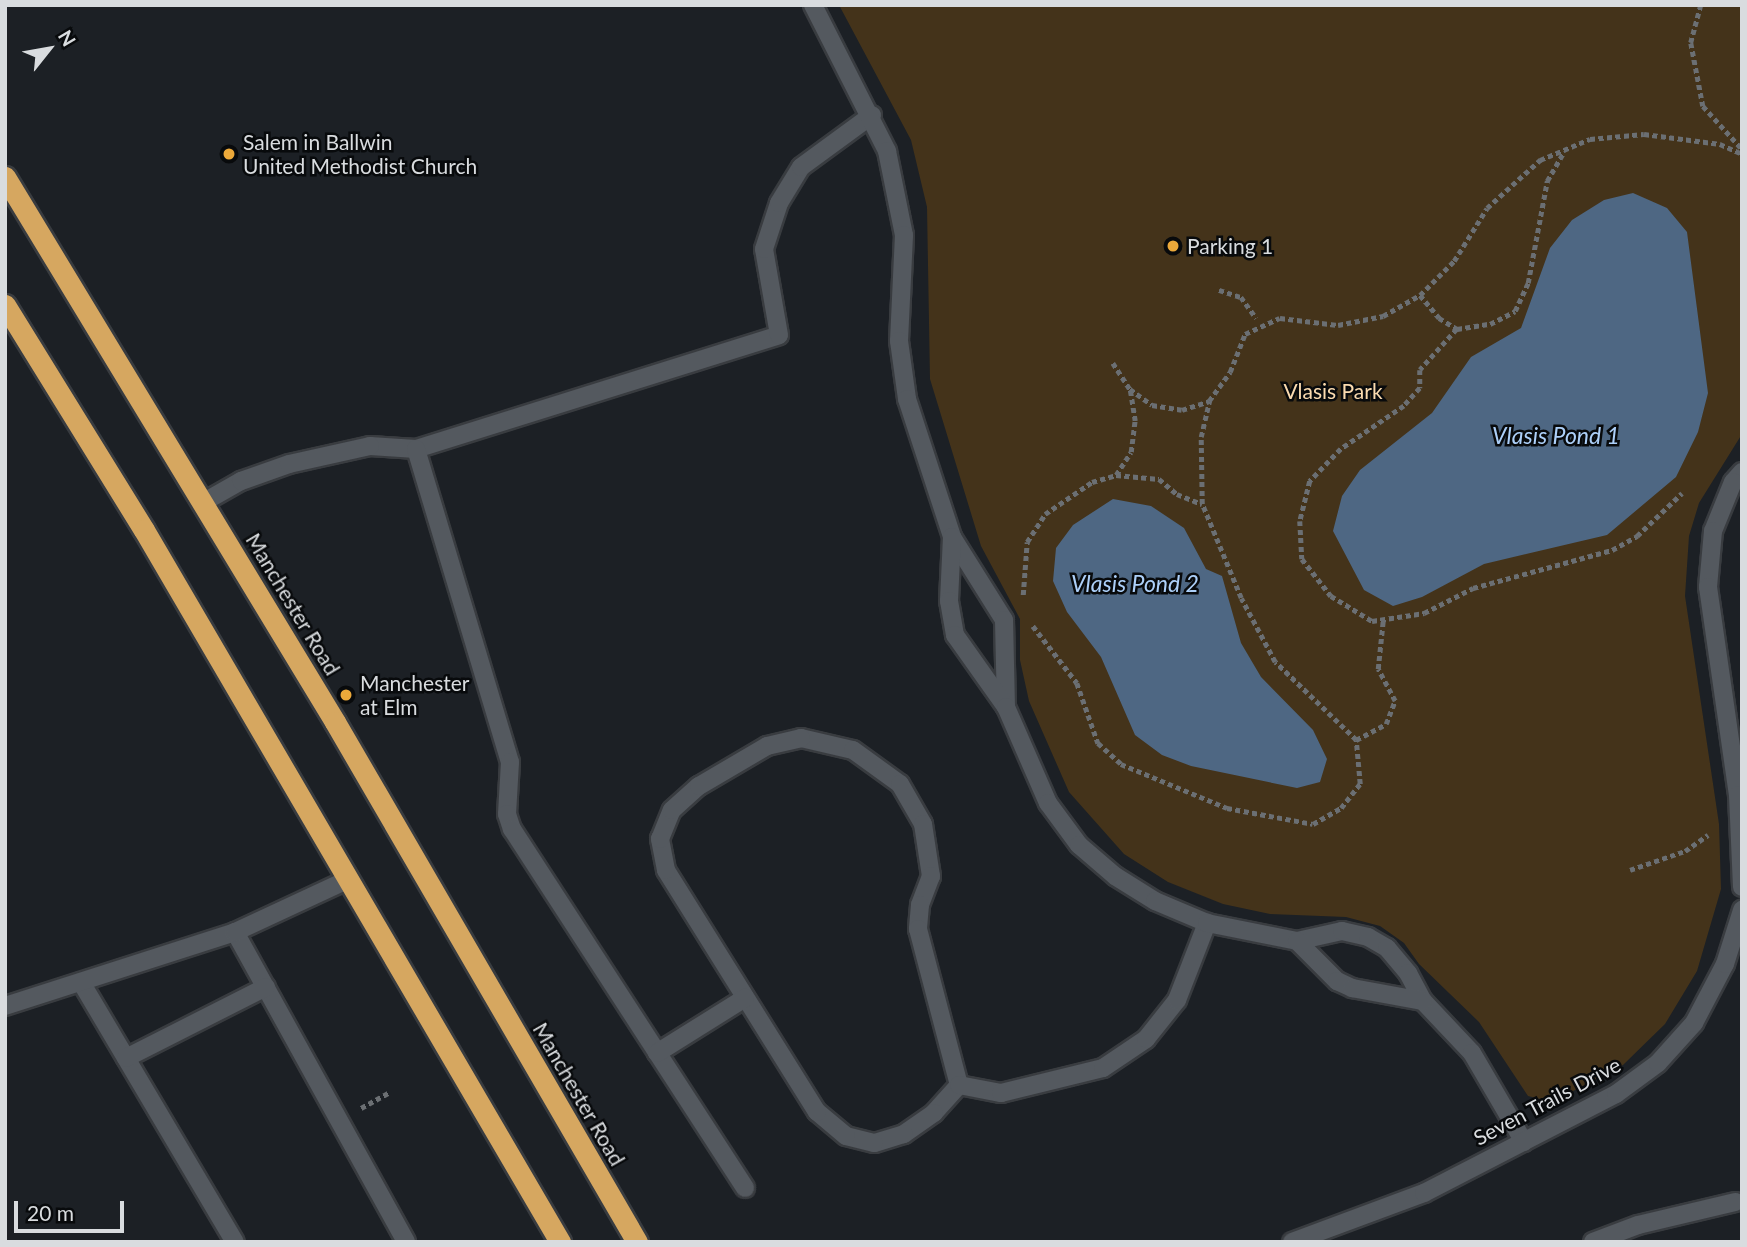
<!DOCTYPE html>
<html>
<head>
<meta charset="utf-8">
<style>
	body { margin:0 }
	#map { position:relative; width:1747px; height:1247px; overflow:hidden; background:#1c2025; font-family:Lato,sans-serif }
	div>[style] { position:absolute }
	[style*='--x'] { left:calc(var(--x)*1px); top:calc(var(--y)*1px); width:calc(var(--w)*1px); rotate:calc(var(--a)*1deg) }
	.green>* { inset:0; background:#44331a }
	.water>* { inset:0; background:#4e6783 }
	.path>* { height:4.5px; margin-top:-2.25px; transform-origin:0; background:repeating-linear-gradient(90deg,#6b6f73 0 5px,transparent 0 8.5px) }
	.roads { filter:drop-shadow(2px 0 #393c40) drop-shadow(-2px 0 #393c40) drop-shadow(0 2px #393c40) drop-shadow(0 -2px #393c40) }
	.lane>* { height:18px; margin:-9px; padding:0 9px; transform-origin:9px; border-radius:9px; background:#54595f }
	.street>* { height:18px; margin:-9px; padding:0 9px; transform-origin:9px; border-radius:9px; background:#54595f }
	.highway>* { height:21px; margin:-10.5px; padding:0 10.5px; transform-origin:10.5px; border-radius:10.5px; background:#d6a760 }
	.dots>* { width:19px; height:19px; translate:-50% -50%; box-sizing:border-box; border:4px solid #080a0c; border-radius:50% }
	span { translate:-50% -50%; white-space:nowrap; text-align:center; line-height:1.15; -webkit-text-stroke:5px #080a0c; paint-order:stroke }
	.poi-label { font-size:21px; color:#d9dcdf }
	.left { translate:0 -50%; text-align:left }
	.park-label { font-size:21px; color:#fbdbaf }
	.street-label { font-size:21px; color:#d9dcdf }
	.water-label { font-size:23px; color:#add0f9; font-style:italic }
	.frame { position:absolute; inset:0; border:7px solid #d9dcdf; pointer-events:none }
	.north { position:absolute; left:14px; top:14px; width:70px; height:70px; -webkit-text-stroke:5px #080a0c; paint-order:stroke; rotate:59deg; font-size:19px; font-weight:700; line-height:28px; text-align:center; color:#d9dcdf }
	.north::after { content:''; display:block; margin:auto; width:24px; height:32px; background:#d9dcdf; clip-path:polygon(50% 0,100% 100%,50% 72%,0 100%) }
	.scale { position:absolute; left:14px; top:1201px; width:110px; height:32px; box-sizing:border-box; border:4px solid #d9dcdf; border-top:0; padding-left:9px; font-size:21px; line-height:24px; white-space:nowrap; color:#d9dcdf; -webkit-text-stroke:5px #080a0c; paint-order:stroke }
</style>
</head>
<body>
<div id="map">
	<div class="green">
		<div style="clip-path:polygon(839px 5px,1742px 5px,1742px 434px,1699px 503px,1689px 536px,1685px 596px,1719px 824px,1721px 889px,1697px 971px,1665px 1024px,1623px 1065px,1552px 1102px,1528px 1096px,1479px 1022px,1419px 964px,1404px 943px,1380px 926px,1346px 917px,1270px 914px,1223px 904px,1168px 882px,1124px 854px,1069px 792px,1029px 701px,1020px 660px,1020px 619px,981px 546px,930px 379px,927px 207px,911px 140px)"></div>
	</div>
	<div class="water">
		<div style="clip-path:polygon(1633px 193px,1667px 208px,1687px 232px,1708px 393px,1698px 432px,1676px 477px,1607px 535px,1484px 564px,1422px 597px,1393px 606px,1364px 590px,1333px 531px,1342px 496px,1360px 470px,1432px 413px,1471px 357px,1521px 328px,1550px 248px,1572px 220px,1604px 200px)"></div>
		<div style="clip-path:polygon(1113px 499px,1151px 506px,1184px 528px,1206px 569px,1222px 576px,1241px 643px,1261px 677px,1313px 730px,1327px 759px,1320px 782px,1297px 788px,1191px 766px,1162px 755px,1135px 735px,1101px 657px,1067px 612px,1053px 581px,1056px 548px,1073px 525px)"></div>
	</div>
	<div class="path">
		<div style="--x:1701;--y:5;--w:39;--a:105"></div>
		<div style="--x:1691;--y:43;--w:64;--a:79.2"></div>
		<div style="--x:1703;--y:106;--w:58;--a:47.8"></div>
		<div style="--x:1219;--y:290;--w:23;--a:18"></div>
		<div style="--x:1241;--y:297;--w:26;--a:54"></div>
		<div style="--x:1420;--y:295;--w:30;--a:50"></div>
		<div style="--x:1439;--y:318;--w:21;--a:31"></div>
		<div style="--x:1457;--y:329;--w:55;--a:132.1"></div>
		<div style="--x:1420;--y:370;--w:18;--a:90"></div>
		<div style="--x:1420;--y:388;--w:24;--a:132"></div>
		<div style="--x:1404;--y:406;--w:76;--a:145.7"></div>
		<div style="--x:1341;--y:449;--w:45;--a:134.1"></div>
		<div style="--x:1310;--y:481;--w:41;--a:104"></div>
		<div style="--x:1300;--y:521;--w:38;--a:87"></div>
		<div style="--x:1302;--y:559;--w:47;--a:51.9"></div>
		<div style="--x:1331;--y:596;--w:48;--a:31.4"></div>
		<div style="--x:1372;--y:621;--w:53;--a:-8.7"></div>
		<div style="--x:1424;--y:613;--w:55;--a:-27"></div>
		<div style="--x:1473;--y:588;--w:144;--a:-15.3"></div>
		<div style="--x:1612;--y:550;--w:29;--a:-29"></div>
		<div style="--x:1637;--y:536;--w:62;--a:-43.7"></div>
		<div style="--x:1457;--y:329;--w:33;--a:-9"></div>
		<div style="--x:1490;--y:324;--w:28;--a:-27"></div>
		<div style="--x:1515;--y:311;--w:31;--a:-65"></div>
		<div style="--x:1528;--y:283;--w:104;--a:-79.4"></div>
		<div style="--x:1547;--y:181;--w:34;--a:-60"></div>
		<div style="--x:1113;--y:363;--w:31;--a:57"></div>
		<div style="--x:1130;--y:389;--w:27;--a:36"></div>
		<div style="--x:1152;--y:405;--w:30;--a:9"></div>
		<div style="--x:1182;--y:410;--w:28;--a:-18"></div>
		<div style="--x:1209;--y:401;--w:36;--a:-54"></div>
		<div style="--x:1230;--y:372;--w:41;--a:-68.5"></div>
		<div style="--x:1245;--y:334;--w:38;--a:-25"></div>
		<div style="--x:1280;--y:318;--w:58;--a:6.9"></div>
		<div style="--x:1338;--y:325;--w:46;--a:-11.3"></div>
		<div style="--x:1383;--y:316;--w:43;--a:-29.6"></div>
		<div style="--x:1420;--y:295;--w:48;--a:-45"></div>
		<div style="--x:1454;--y:261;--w:62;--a:-58.1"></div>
		<div style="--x:1487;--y:208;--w:72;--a:-42.2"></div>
		<div style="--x:1540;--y:160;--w:54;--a:-22.8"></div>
		<div style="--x:1590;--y:139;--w:54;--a:-5.3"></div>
		<div style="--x:1644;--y:134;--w:77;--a:7.5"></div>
		<div style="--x:1720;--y:144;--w:24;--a:24"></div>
		<div style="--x:1116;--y:475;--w:27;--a:-57"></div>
		<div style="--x:1131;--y:452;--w:31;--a:-83"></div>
		<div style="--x:1135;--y:421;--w:31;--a:-99"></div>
		<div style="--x:1023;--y:595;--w:53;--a:-85.7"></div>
		<div style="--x:1027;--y:542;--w:33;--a:-57"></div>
		<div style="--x:1045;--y:514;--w:57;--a:-34.2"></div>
		<div style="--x:1092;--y:482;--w:25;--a:-16"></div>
		<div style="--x:1116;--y:475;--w:43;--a:5.3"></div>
		<div style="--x:1159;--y:479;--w:23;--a:40"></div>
		<div style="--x:1177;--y:494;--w:27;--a:22"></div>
		<div style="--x:1033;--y:626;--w:72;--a:52.3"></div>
		<div style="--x:1077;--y:683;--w:64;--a:70.7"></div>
		<div style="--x:1098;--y:743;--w:31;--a:42"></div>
		<div style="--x:1121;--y:764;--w:115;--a:22.5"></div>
		<div style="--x:1227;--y:808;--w:87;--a:10.5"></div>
		<div style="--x:1313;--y:824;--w:32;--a:-30"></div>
		<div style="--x:1341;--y:808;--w:31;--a:-52"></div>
		<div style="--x:1360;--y:784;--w:44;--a:-95.2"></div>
		<div style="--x:1356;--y:740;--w:112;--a:-136.1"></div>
		<div style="--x:1275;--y:662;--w:72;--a:-118"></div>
		<div style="--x:1241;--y:598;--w:102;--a:-112.5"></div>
		<div style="--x:1202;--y:504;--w:67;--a:-90.9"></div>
		<div style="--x:1201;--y:437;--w:37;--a:-77"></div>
		<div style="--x:1356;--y:740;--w:34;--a:-28"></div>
		<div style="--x:1386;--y:724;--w:25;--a:-69"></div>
		<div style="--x:1395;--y:701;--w:36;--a:-118"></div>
		<div style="--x:1378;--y:669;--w:48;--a:-84.1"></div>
		<div style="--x:1630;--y:870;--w:58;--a:-19.1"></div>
		<div style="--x:1685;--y:851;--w:28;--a:-35"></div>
		<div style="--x:361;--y:1108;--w:33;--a:-29"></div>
	</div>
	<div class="roads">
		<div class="lane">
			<div style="--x:370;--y:446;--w:46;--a:3.7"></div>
			<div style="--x:416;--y:449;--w:380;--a:-17.4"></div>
			<div style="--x:779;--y:335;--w:87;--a:-99.9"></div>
			<div style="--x:764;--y:249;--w:48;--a:-71.9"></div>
			<div style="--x:779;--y:203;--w:42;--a:-58.6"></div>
			<div style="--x:801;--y:167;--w:88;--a:-36.2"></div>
			<div style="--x:416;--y:449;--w:327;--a:73.3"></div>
			<div style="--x:510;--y:762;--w:52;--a:93.3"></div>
			<div style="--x:507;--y:814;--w:16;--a:72"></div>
			<div style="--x:512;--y:829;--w:428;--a:57"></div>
			<div style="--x:801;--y:738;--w:53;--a:13"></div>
			<div style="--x:853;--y:750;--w:58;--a:35.9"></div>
			<div style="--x:900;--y:784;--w:46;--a:60.1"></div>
			<div style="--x:923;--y:824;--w:53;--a:81.3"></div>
			<div style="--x:931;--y:876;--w:31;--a:111"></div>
			<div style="--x:920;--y:905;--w:24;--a:95"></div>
			<div style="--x:918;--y:929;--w:161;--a:75.3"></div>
			<div style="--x:959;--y:1085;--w:38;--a:132"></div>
			<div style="--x:934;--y:1113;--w:37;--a:145"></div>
			<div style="--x:904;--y:1134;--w:31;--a:163"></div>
			<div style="--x:874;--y:1143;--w:29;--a:-166"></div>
			<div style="--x:846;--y:1136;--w:38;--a:-140"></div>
			<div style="--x:817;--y:1112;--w:285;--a:-122"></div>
			<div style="--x:666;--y:870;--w:32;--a:-101"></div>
			<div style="--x:660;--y:839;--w:31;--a:-68"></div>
			<div style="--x:672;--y:810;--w:36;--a:-42"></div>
			<div style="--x:699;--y:786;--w:79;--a:-30.5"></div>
			<div style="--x:767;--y:746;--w:35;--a:-13"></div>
			<div style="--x:235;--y:932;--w:354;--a:61.1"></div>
			<div style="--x:81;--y:982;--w:302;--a:59.4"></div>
			<div style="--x:5;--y:1006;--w:242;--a:-17.8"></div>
			<div style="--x:235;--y:932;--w:126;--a:-24.9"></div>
			<div style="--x:657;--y:1053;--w:104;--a:-32"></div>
			<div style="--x:126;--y:1058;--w:157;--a:-26.9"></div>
			<div style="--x:959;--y:1085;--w:43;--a:10.8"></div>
			<div style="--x:1001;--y:1093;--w:105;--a:-13.8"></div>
			<div style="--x:1103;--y:1068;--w:52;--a:-34"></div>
			<div style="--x:1146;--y:1039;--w:50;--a:-51.5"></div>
			<div style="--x:1177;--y:1000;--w:83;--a:-68.7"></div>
			<div style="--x:1593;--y:1242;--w:48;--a:-20.7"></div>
			<div style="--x:1638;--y:1225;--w:100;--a:-13.3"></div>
		</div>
		<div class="street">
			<div style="--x:813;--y:5;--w:164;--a:63.1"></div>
			<div style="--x:887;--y:151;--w:86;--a:78.6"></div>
			<div style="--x:904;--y:235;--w:106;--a:92.7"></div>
			<div style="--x:899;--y:341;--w:59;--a:82.1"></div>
			<div style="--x:907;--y:399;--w:145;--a:71.9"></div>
			<div style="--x:952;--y:537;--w:98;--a:57.9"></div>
			<div style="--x:1004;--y:620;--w:87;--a:88.7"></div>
			<div style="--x:1742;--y:472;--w:13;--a:132"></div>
			<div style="--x:1733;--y:482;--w:53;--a:112.2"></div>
			<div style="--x:1713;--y:531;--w:56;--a:95.1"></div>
			<div style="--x:1708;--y:587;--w:210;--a:81.8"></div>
			<div style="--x:1738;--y:795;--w:92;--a:87.5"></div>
			<div style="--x:204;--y:502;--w:43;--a:-29.6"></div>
			<div style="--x:241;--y:481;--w:51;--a:-19.5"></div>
			<div style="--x:289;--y:464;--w:83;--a:-12.5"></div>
			<div style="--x:952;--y:537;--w:64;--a:92.7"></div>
			<div style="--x:949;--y:601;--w:35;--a:80"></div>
			<div style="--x:955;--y:635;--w:88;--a:54.7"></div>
			<div style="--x:1006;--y:707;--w:105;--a:66.4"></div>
			<div style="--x:1048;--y:803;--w:52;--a:53.6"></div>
			<div style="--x:1079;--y:845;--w:48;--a:40.7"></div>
			<div style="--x:1115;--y:876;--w:47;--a:32"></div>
			<div style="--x:1155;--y:901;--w:56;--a:22.9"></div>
			<div style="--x:1207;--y:923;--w:92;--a:11.3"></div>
			<div style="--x:1297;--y:941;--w:46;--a:-12.5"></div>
			<div style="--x:1342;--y:931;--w:27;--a:13"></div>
			<div style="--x:1368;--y:937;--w:22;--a:30"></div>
			<div style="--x:1387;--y:948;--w:33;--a:50"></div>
			<div style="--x:1408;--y:973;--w:32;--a:62"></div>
			<div style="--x:1423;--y:1001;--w:71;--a:46.7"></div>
			<div style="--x:1472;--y:1053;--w:103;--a:59.7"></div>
			<div style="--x:1297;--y:941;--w:57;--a:45"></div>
			<div style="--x:1337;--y:981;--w:17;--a:25"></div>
			<div style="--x:1352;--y:988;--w:72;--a:10.4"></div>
			<div style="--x:1292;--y:1242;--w:141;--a:-20.4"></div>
			<div style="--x:1424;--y:1193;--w:216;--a:-27.3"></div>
			<div style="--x:1616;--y:1094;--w:52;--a:-36.4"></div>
			<div style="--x:1658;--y:1063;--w:54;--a:-48"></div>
			<div style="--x:1694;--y:1023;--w:67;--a:-62.3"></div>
			<div style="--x:1725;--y:964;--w:57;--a:-72.5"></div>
		</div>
		<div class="highway">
			<div style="--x:5;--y:177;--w:637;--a:58.8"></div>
			<div style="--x:335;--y:722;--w:601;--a:59.85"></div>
			<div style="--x:5;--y:305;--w:264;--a:58.3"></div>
			<div style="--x:144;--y:530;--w:825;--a:59.7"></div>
		</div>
	</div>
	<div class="dots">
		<div style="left:229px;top:154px;background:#eca93a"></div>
		<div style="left:1173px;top:246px;background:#eca93a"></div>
		<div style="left:346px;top:695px;background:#eca93a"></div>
	</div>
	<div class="poi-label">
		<span class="left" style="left:243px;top:154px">Salem in Ballwin<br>United Methodist Church</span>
		<span class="left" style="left:1187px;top:246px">Parking 1</span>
		<span class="left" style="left:360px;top:695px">Manchester<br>at Elm</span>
	</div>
	<div class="park-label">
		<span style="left:1333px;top:391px">Vlasis Park</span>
	</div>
	<div class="street-label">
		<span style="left:293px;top:604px;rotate:59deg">Manchester Road</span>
		<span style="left:579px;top:1094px;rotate:60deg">Manchester Road</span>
		<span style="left:1547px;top:1101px;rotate:-28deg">Seven Trails Drive</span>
	</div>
	<div class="water-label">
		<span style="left:1556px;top:435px">Vlasis Pond 1</span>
		<span style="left:1135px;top:583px">Vlasis Pond 2</span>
	</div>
	<div class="frame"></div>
	<div class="north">N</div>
	<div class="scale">20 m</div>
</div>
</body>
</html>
